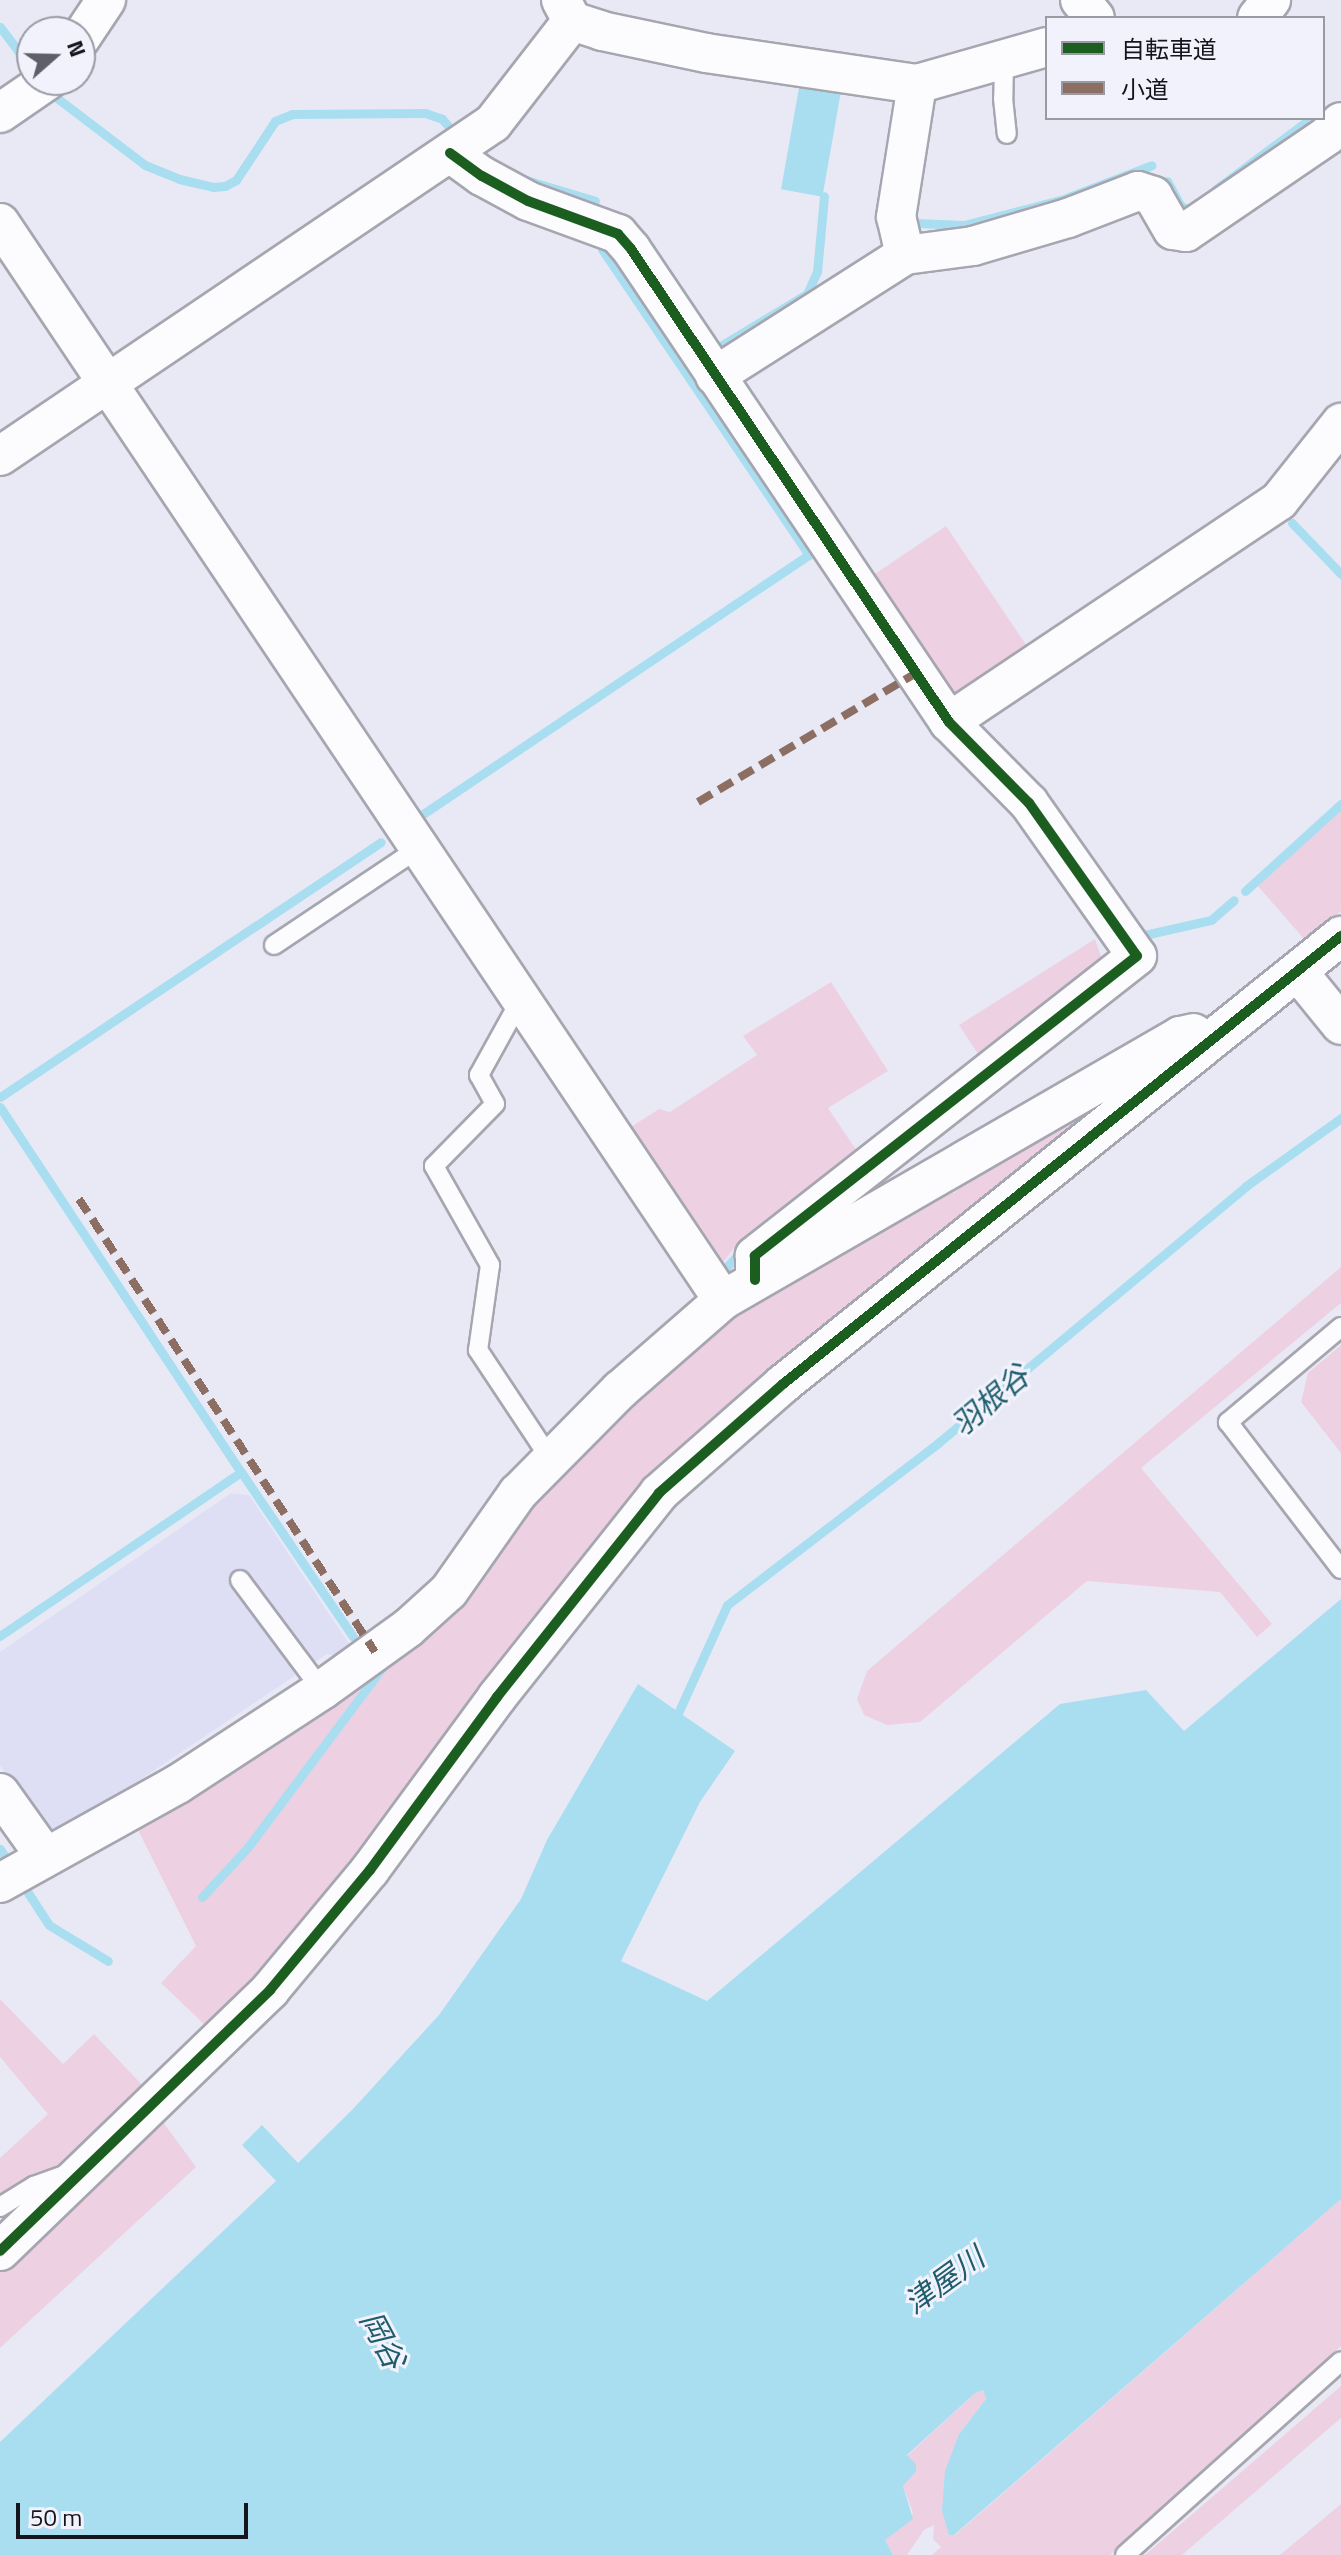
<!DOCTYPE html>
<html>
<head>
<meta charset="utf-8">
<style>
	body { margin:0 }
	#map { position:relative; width:1341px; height:2555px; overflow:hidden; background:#e9e9f6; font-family:"Titillium Web","Noto Sans JP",sans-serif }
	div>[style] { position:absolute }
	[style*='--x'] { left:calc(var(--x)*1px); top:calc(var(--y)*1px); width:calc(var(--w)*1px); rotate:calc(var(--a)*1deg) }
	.built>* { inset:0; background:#dedff5 }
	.green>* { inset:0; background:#edd1e2; transform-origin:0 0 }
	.water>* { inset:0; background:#a9def1; transform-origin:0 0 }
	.stream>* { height:9px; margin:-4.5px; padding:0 4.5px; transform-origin:4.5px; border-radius:4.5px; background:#a9def1 }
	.roads { filter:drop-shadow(2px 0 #a6a6b0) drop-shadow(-2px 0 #a6a6b0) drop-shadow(0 2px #a6a6b0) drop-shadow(0 -2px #a6a6b0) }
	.lane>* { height:18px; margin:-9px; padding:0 9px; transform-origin:9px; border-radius:9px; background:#fcfcfe }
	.street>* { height:38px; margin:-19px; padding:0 19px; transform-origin:19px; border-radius:19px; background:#fcfcfe }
	.quiet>* { height:8px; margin-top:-4px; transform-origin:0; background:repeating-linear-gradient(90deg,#8d6e63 0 16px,transparent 0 24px) }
	.cycleway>* { height:10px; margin:-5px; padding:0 5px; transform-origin:5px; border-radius:5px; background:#1b5e20 }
	span { translate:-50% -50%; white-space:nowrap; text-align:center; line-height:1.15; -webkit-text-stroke:6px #f2f2fc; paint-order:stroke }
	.water-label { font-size:30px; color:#1f5d6c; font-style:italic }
	.legend { position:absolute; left:1045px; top:16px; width:280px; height:104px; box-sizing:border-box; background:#f2f2fc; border:2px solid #9a9aa3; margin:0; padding:10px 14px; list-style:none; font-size:24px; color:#15151d }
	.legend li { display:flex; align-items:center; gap:16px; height:40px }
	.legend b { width:40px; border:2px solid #9a9aa3 }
	.north { position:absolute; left:16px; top:16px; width:80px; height:80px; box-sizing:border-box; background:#f2f2fc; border:2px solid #9a9aa3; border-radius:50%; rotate:70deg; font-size:22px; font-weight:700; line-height:32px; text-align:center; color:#15151d }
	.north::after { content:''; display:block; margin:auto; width:28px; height:36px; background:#5f5f69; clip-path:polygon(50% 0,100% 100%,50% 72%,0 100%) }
	.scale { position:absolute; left:16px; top:2503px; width:232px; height:36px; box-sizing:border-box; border:4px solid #15151d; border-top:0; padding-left:10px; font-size:24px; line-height:28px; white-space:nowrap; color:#15151d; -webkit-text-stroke:6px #f2f2fc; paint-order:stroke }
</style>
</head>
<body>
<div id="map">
	<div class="built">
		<div style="clip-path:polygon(231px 1493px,249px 1495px,350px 1645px,337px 1656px,327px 1654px,60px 1834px,44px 1830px,0 1765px,0 1652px)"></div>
	</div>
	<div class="green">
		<div style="left:946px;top:526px;width:155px;height:96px;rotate:56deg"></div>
		<div style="clip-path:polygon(1341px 810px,1341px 911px,1305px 940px,1257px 885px)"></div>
		<div style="clip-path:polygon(1095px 939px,1102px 959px,978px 1054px,959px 1025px)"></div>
		<div style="clip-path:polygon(831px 982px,888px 1071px,828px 1108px,857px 1151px,735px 1247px,717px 1270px,620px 1134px,659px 1109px,670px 1112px,757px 1055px,743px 1036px)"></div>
		<div style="clip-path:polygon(1166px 1052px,722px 1411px,648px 1485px,361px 1860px,241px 1996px,205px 2025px,161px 1983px,196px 1946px,134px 1822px,375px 1665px,545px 1486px,733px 1310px,943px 1180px,954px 1193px,1018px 1141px)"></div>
		<div style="clip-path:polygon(1341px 1267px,1341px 1303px,1141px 1468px,1272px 1624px,1257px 1637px,1220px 1592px,1087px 1581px,920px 1722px,887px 1725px,864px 1715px,857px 1699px,867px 1671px)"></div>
		<div style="clip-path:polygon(1341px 1345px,1341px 1453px,1301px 1402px,1308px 1373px)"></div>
		<div style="clip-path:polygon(0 1999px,63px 2064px,94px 2034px,144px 2087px,83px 2150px,0 2198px,0 2158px,48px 2114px,0 2057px)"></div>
		<div style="clip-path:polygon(157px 2114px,196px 2167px,0 2348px,0 2270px)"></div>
		<div style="clip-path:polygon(1341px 2199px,1341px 2346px,1110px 2555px,932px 2555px,941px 2547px,933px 2539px,934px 2525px,924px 2530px,907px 2555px,893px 2555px,885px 2540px,913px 2513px,903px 2486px,916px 2472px,907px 2456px,974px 2394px,983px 2390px,986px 2399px,959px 2434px,949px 2535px,955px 2535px)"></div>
		<div style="clip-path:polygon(1341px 2386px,1341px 2418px,1182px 2555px,1145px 2555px)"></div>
		<div style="clip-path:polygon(1341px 2504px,1341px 2555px,1280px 2555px)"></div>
	</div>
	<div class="water">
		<div style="left:800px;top:82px;width:42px;height:109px;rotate:10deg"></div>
		<div style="clip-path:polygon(1341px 1599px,1341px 2199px,954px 2535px,949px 2535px,942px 2511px,945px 2471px,959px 2434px,986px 2399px,983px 2390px,974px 2394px,907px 2455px,916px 2464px,916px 2472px,903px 2486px,913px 2519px,885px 2540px,893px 2555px,0 2555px,0 2442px,276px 2181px,242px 2145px,262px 2125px,298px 2163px,353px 2109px,439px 2015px,521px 1899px,547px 1840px,638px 1684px,735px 1751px,700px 1802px,621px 1961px,707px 2001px,1060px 1704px,1146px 1690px,1184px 1731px)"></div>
	</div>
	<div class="stream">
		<div style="--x:0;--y:27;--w:53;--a:52.7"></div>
		<div style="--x:57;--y:98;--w:111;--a:37.3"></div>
		<div style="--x:145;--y:165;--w:37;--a:22"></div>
		<div style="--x:179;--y:179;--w:35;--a:13"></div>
		<div style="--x:213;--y:187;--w:12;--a:-5"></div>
		<div style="--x:225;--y:186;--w:13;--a:-29"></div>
		<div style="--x:236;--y:180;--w:71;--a:-56.5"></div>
		<div style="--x:275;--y:121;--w:18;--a:-22"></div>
		<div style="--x:292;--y:114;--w:133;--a:-0.4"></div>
		<div style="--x:425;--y:113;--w:18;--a:19"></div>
		<div style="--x:442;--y:119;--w:12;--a:48"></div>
		<div style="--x:526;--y:180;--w:72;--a:16.9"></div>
		<div style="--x:1167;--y:181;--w:29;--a:61"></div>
		<div style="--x:1181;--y:206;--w:8;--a:30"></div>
		<div style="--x:1188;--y:210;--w:9;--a:-36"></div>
		<div style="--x:1216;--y:189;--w:112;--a:-36.7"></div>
		<div style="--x:1306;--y:122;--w:13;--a:9"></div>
		<div style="--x:917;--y:223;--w:47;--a:2.4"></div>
		<div style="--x:964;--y:225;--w:100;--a:-14.5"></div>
		<div style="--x:1061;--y:200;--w:97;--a:-21"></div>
		<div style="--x:717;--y:348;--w:105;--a:-31"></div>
		<div style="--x:807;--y:294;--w:24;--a:-66"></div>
		<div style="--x:817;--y:272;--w:76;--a:-84.7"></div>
		<div style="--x:1292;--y:523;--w:71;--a:46.1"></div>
		<div style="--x:420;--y:816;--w:468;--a:-33.9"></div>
		<div style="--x:809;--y:555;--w:369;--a:-124.1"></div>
		<div style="--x:1245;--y:891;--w:130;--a:-42.2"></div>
		<div style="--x:1140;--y:936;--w:73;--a:-12.7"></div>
		<div style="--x:1211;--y:920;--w:30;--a:-41"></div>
		<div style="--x:0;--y:1097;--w:458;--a:-33.8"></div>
		<div style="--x:0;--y:1107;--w:437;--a:56.6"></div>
		<div style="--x:241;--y:1472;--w:292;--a:145.8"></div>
		<div style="--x:720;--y:1274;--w:33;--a:-47"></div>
		<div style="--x:241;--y:1472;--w:199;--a:55.8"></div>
		<div style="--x:674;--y:1722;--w:128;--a:-65.6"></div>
		<div style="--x:727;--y:1605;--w:266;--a:-37.5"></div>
		<div style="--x:938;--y:1443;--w:401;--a:-39.8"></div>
		<div style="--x:1246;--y:1186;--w:117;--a:-35.6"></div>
		<div style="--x:0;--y:1849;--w:20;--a:57"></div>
		<div style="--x:21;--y:1882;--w:51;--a:56.9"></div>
		<div style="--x:49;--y:1925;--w:69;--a:31.4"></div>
		<div style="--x:202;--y:1897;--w:68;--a:-47.4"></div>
		<div style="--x:248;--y:1847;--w:229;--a:-53.2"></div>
	</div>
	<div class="roads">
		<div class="lane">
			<div style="--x:1004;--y:59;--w:39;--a:91"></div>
			<div style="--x:1003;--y:98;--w:36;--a:84"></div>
			<div style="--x:274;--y:945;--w:174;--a:-33.8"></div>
			<div style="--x:521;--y:999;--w:87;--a:118.9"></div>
			<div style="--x:479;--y:1075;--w:33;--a:61"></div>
			<div style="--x:495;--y:1104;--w:87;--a:134.5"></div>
			<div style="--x:434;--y:1166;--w:114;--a:60.5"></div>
			<div style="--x:490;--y:1265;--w:86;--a:98"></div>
			<div style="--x:478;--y:1350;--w:132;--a:56.4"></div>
			<div style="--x:1341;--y:1327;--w:148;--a:139.9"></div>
			<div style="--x:1228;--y:1422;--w:185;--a:52.5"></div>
			<div style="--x:240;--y:1580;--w:137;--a:53.3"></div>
			<div style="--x:0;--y:2207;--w:40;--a:-32"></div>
			<div style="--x:34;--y:2186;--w:33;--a:-20"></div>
			<div style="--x:1125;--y:2555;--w:290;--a:-41.9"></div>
		</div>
		<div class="street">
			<div style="--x:561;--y:0;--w:24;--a:62"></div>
			<div style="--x:572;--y:21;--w:32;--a:18"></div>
			<div style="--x:602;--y:31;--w:106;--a:11.9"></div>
			<div style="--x:706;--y:53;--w:213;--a:8.4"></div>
			<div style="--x:917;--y:84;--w:135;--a:-15.9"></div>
			<div style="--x:1080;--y:0;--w:23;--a:50"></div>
			<div style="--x:1257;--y:18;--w:23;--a:-52"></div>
			<div style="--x:80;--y:39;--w:47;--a:-56.3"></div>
			<div style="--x:0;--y:113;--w:58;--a:-34.5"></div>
			<div style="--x:450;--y:153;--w:39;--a:36"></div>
			<div style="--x:482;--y:176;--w:52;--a:28.5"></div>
			<div style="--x:528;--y:201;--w:96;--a:20.1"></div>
			<div style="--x:618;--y:234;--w:20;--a:49"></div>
			<div style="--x:631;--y:249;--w:570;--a:56.09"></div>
			<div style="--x:949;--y:722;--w:114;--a:45.4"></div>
			<div style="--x:1029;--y:803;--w:187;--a:54.8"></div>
			<div style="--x:1137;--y:956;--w:486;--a:141.9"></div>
			<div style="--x:755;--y:1256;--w:24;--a:90"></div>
			<div style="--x:0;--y:223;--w:1297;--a:56.13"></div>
			<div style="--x:905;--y:255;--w:39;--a:-103"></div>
			<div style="--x:896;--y:217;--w:135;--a:-81"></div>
			<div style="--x:715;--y:376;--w:225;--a:-32.5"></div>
			<div style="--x:905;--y:255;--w:69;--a:-7.5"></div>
			<div style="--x:973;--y:246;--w:99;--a:-16.4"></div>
			<div style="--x:1068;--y:218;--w:75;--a:-21.1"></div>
			<div style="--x:1138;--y:191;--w:16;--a:18"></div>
			<div style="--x:1153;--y:196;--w:39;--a:60"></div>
			<div style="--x:1173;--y:230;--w:13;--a:9"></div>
			<div style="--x:1186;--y:232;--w:172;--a:-34.3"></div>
			<div style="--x:1328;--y:135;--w:18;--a:-45"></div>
			<div style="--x:0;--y:456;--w:595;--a:-34.04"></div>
			<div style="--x:493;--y:123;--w:129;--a:-52.2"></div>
			<div style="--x:949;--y:722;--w:397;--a:-33.8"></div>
			<div style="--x:1279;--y:501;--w:100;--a:-51.5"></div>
			<div style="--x:1298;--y:972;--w:68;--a:50.9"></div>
			<div style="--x:0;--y:1793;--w:77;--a:54.5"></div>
			<div style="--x:0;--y:1883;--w:204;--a:-29.1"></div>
			<div style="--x:178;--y:1784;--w:172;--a:-33.1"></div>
			<div style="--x:322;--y:1690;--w:106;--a:-35.8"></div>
			<div style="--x:408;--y:1628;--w:55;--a:-42.1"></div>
			<div style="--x:449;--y:1591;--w:120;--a:-54.9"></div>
			<div style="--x:518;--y:1493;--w:145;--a:-45.3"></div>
			<div style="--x:620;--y:1390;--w:137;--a:-41.1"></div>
			<div style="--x:723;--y:1300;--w:528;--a:-30.01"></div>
			<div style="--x:1180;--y:1036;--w:14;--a:-12"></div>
			<div style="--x:0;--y:2251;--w:376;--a:-44"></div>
			<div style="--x:270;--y:1990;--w:156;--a:-50.2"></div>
			<div style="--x:370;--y:1870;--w:215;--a:-53.7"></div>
			<div style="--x:497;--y:1697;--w:260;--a:-51.5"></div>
			<div style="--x:659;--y:1493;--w:165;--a:-41.3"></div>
			<div style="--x:783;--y:1384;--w:716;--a:-38.76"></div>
		</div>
	</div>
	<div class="quiet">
		<div style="--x:698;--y:802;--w:253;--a:-30.6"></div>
		<div style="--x:79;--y:1199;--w:541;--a:56.84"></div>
	</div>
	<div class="cycleway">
		<div style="--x:450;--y:153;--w:39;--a:36"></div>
		<div style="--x:482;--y:176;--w:52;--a:28.5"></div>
		<div style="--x:528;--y:201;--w:96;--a:20.1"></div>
		<div style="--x:618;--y:234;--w:20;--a:49"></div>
		<div style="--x:631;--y:249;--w:570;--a:56.09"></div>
		<div style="--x:949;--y:722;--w:114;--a:45.4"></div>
		<div style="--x:1029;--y:803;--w:187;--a:54.8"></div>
		<div style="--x:1137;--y:956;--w:486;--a:141.9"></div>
		<div style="--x:755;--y:1256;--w:24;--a:90"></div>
		<div style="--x:0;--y:2251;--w:376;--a:-44"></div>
		<div style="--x:270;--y:1990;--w:156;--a:-50.2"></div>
		<div style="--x:370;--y:1870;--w:215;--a:-53.7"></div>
		<div style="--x:497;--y:1697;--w:260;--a:-51.5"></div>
		<div style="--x:659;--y:1493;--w:165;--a:-41.3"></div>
		<div style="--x:783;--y:1384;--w:716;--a:-38.76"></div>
	</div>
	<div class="water-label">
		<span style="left:990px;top:1400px;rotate:-40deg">羽根谷</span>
		<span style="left:944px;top:2280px;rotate:-36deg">津屋川</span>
		<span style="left:383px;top:2340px;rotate:62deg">岡谷</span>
	</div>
	<ul class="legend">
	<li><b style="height:10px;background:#1b5e20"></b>自転車道</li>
	<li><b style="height:10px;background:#8d6e63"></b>小道</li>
	</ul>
	<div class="north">N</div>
	<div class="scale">50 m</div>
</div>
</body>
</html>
